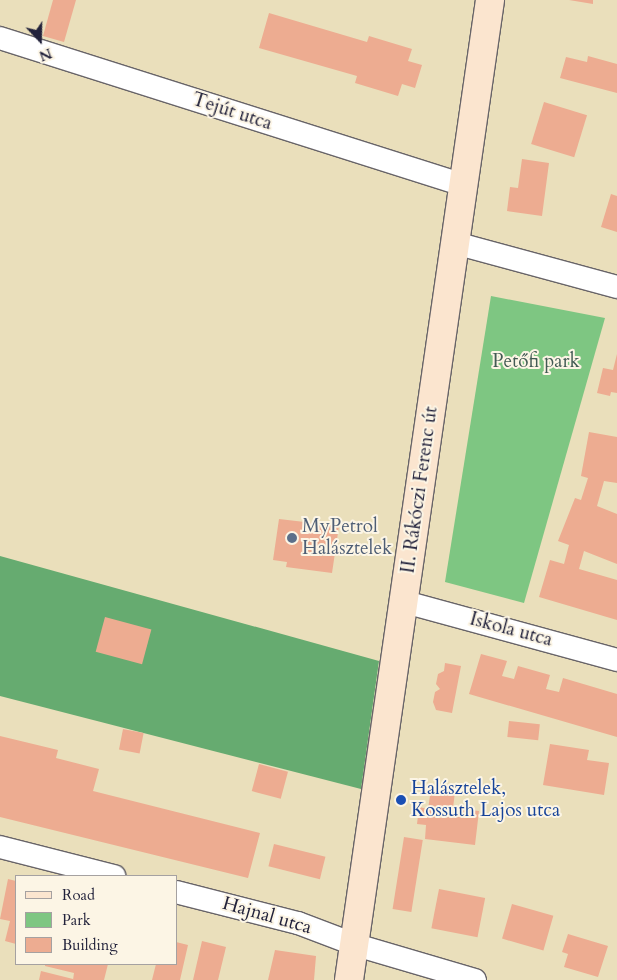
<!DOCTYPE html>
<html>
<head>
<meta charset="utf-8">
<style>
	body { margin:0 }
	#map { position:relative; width:617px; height:980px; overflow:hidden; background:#eadfbb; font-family:Cardo,serif }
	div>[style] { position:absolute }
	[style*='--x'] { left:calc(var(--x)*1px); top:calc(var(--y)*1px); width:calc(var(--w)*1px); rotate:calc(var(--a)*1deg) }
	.green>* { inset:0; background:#7ec682 }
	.forest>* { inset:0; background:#66ab70 }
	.building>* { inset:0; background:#edac91; transform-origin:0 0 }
	.roads { filter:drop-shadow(1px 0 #686468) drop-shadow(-1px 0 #686468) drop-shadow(0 1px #686468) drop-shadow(0 -1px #686468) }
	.street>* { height:22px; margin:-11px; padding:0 11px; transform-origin:11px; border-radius:11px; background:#fff }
	.secondary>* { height:28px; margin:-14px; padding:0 14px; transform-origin:14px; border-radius:14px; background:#fbe5cf }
	.dots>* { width:14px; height:14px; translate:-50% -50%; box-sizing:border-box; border:2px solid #fcf5e5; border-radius:50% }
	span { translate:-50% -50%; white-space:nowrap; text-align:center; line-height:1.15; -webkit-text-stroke:4px #fcf5e5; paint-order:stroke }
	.street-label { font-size:19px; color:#22223b }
	.park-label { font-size:19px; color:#425b54 }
	.service-label { font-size:19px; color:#4e5e75 }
	.left { translate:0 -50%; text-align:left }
	.transit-label { font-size:19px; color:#164399 }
	.legend { position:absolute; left:15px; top:875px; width:162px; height:90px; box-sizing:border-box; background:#fcf5e5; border:1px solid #a5a1a1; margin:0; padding:6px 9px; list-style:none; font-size:15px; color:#22223b }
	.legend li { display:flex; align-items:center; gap:10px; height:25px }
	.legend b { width:25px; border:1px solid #a5a1a1 }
	.north { position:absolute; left:15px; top:15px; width:50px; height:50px; -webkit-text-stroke:4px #fcf5e5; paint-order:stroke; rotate:159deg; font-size:14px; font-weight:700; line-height:20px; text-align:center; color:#22223b }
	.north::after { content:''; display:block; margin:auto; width:18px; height:22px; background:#22223b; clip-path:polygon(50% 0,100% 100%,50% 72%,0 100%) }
</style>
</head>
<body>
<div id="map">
	<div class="green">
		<div style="clip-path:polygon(491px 296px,605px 318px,524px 603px,445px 582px)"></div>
	</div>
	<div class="forest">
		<div style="clip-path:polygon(0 556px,379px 661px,361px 789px,0 696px)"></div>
	</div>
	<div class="building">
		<div style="clip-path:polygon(53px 0,76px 0,64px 42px,43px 36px)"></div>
		<div style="clip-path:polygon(569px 0,593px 0,593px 4px)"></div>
		<div style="clip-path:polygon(269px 13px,367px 42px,369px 36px,412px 49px,408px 61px,422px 65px,415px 88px,402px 84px,398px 96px,355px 83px,357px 76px,259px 48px)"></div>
		<div style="clip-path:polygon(588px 56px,617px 64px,617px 93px,560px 78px,566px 57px,587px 62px)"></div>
		<div style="left:544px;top:102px;width:45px;height:44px;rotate:17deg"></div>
		<div style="clip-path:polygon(522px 159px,549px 163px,542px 216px,507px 211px,510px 187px,518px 188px)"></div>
		<div style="clip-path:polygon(611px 194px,617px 196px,617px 232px,601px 227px)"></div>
		<div style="clip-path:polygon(617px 354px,617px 393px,611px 392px,610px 396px,597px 393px,603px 368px,613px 370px)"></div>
		<div style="clip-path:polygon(589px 432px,617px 437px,617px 483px,604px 481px,597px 506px,617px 514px,617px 564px,584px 551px,579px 569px,617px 580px,617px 620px,539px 597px,550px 560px,564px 564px,569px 545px,558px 541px,575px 498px,581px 500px,588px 478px,581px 476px)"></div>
		<div style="clip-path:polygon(279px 519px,339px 526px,332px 573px,286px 567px,287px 562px,273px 560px)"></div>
		<div style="left:105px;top:617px;width:48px;height:36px;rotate:15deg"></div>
		<div style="clip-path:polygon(481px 654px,507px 661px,502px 676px,514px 679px,518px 666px,550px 675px,546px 689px,559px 692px,563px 678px,617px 694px,617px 737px,469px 694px)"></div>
		<div style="clip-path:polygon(445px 663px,461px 666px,452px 713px,436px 710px,433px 702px,435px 692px,440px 689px,436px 684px,438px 674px,444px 671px)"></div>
		<div style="left:509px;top:721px;width:31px;height:16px;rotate:6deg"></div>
		<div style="left:123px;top:729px;width:21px;height:21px;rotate:11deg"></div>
		<div style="clip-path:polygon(0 736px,58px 750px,56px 758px,99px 769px,93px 791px,260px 833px,248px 878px,0 817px)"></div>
		<div style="clip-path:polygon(550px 744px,589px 750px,587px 760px,609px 763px,604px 795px,543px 785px)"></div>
		<div style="left:259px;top:764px;width:30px;height:28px;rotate:15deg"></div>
		<div style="clip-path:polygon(431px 789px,455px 792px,453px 808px,479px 811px,475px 845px,425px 839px,426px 825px,417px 824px,419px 807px,428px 809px)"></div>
		<div style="left:404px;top:837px;width:19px;height:73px;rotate:9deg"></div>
		<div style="left:274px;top:844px;width:53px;height:23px;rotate:14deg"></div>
		<div style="clip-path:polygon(8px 879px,16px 881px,16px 944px,5px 941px,10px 921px,0 919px)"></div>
		<div style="left:439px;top:889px;width:47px;height:40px;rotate:11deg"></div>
		<div style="left:512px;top:904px;width:43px;height:36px;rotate:16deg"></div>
		<div style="clip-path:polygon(568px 934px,608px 946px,598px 977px,564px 967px,568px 954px,562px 952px)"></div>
		<div style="clip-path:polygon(202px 941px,226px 947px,218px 980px,193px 980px)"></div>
		<div style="clip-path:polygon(176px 942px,188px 945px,180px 980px,152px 980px,156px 964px,176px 964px)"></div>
		<div style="clip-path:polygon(275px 950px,316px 956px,314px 980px,268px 980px)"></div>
		<div style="clip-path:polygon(45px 964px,108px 964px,104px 980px,73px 980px,74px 973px,45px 966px)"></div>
		<div style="clip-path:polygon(41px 971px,73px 979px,73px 980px,39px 980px)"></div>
	</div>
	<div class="roads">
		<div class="street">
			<div style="--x:0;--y:38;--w:486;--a:17.6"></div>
			<div style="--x:455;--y:243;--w:168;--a:15.2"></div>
			<div style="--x:405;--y:602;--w:220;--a:15.3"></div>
			<div style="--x:0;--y:847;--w:118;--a:14.3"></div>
			<div style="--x:176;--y:892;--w:126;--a:14.3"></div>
			<div style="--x:298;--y:923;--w:62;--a:20.8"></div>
			<div style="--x:356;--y:945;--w:124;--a:16.4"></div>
		</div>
		<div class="secondary">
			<div style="--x:349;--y:980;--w:990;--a:-81.81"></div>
		</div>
	</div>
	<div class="dots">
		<div style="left:292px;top:538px;background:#5c6f8a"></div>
		<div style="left:401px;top:800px;background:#1a4fb4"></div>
	</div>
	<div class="street-label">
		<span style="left:232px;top:112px;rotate:18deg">Tejút utca</span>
		<span style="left:420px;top:490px;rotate:-82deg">II. Rákóczi Ferenc út</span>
		<span style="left:511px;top:630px;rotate:15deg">Iskola utca</span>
		<span style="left:267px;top:916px;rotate:16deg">Hajnal utca</span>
	</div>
	<div class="park-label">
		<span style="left:536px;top:362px">Petőfi park</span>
	</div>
	<div class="service-label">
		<span class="left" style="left:302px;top:538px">MyPetrol<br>Halásztelek</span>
	</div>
	<div class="transit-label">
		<span class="left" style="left:411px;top:800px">Halásztelek,<br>Kossuth Lajos utca</span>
	</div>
	<ul class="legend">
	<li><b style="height:6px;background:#fbe5cf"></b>Road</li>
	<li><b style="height:14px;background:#7ec682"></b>Park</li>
	<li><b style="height:14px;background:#edac91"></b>Building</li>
	</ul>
	<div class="north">N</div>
</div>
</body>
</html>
